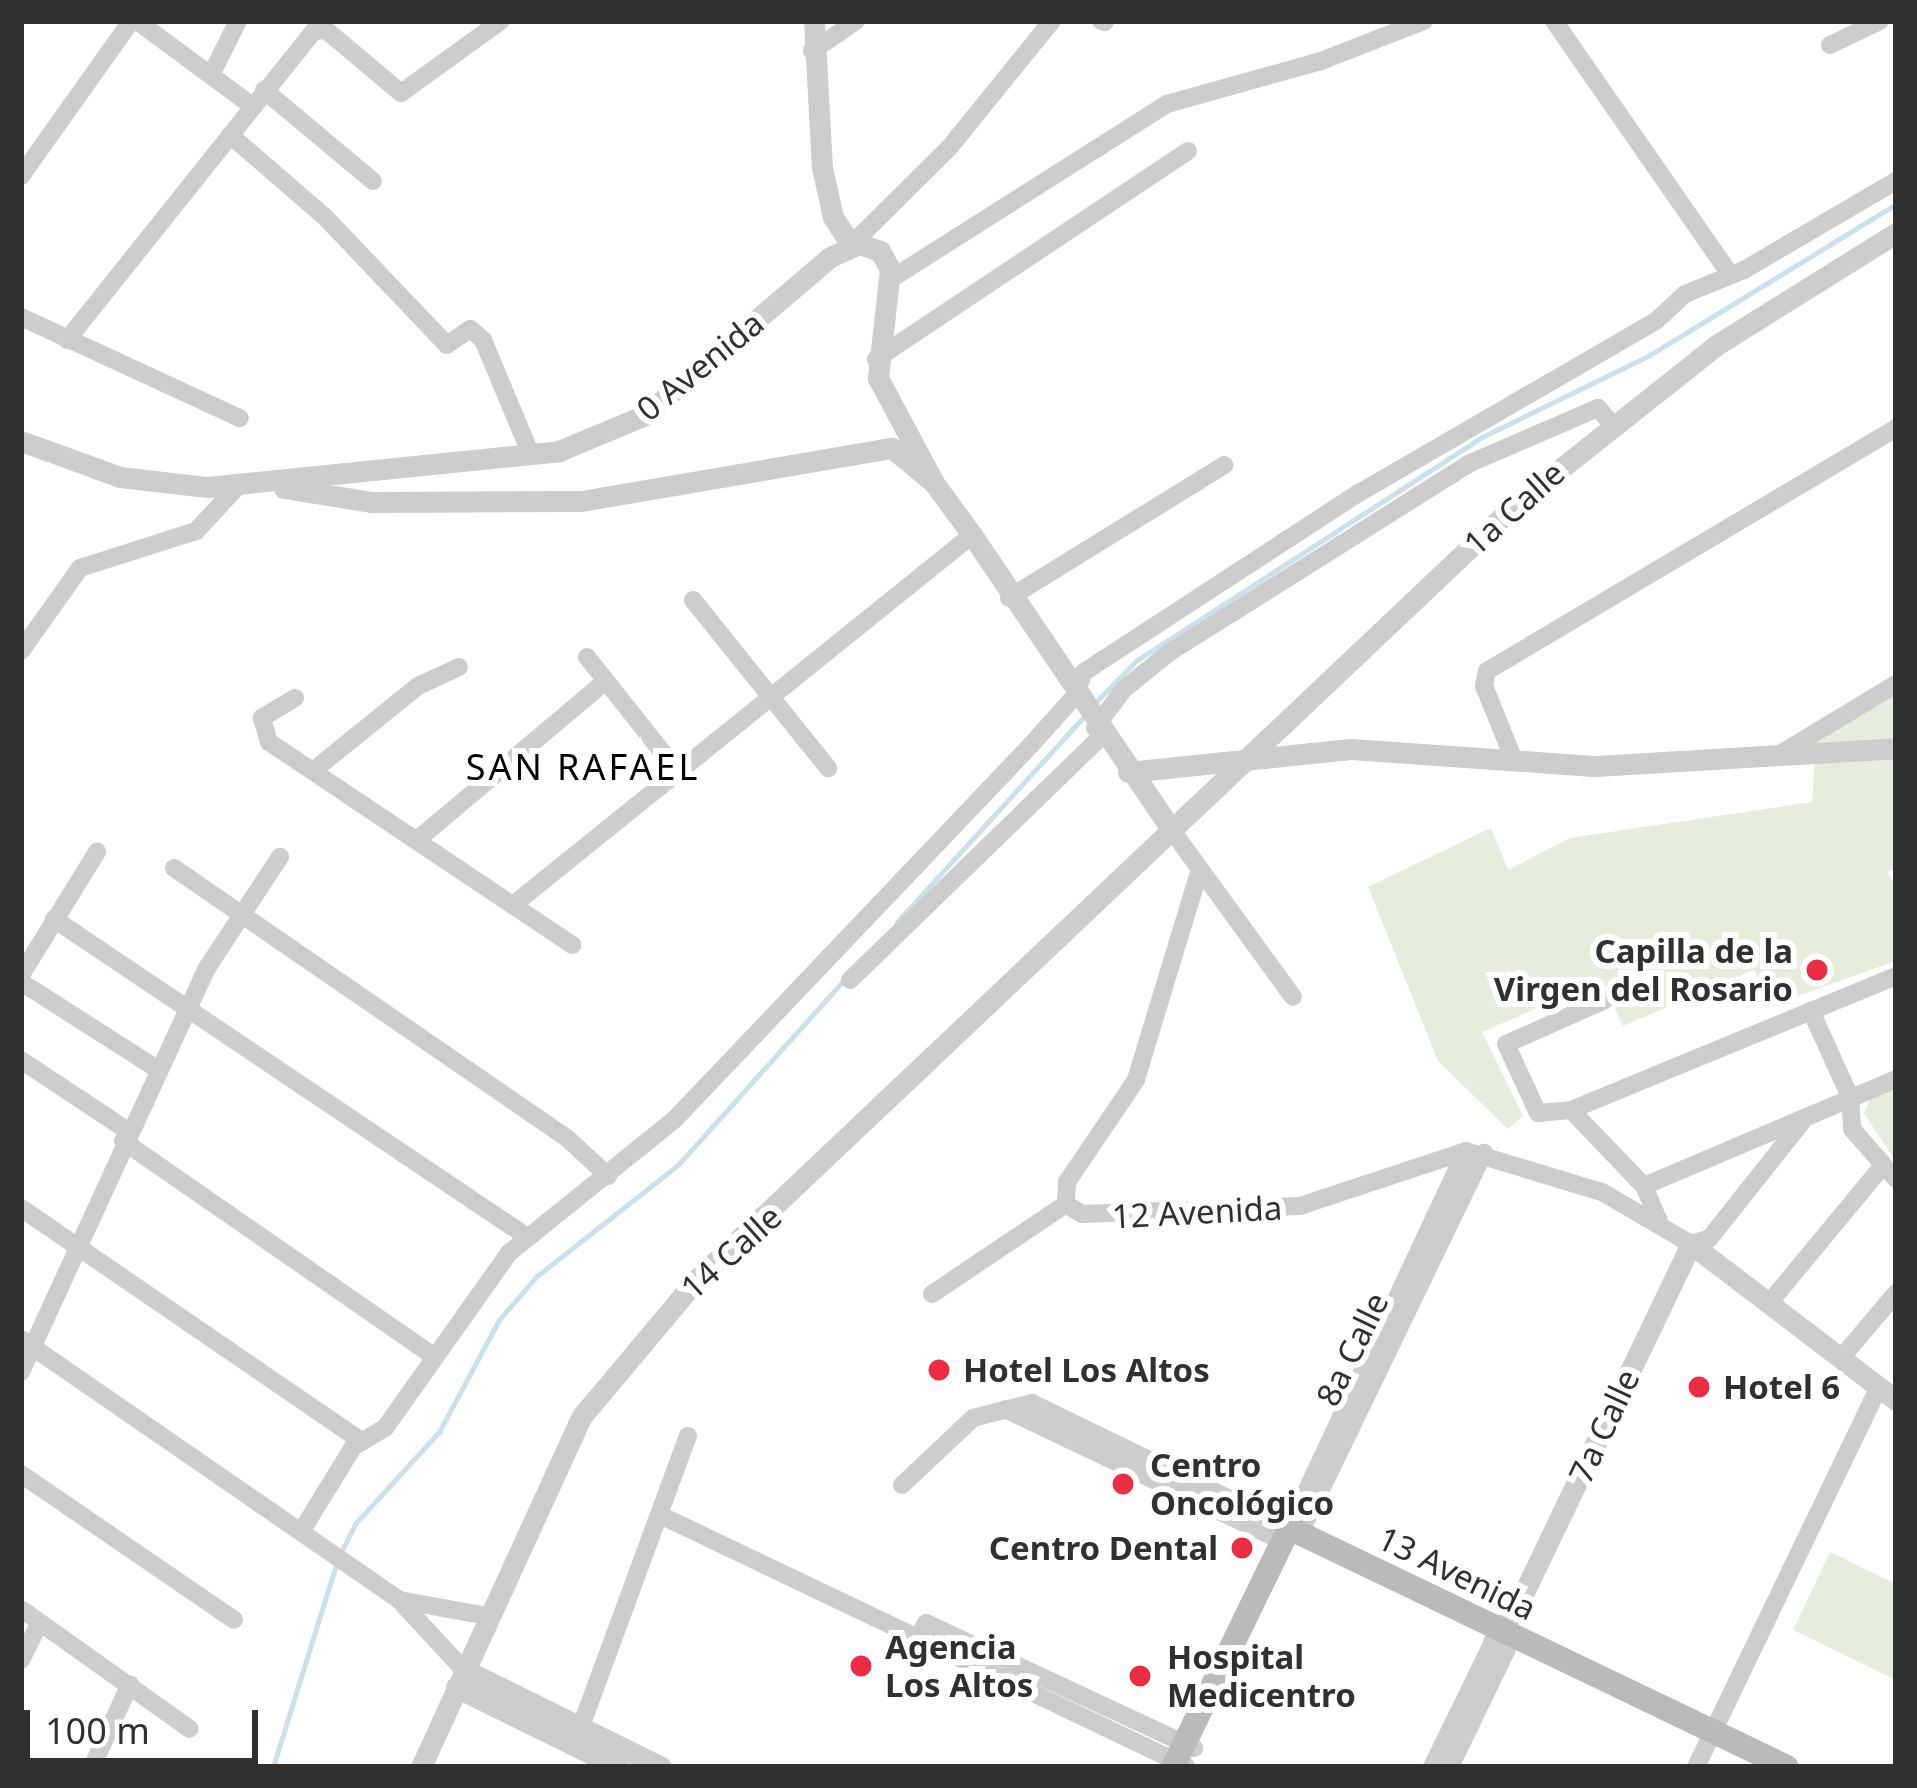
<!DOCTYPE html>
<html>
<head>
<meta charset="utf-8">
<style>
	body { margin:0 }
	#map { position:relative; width:1917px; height:1788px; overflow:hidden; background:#fff; font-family:"Noto Sans",sans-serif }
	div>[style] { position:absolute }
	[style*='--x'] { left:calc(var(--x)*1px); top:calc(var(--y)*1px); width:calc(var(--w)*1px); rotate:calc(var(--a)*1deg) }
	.green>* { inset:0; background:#e6eddd }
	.stream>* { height:4.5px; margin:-2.25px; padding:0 2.25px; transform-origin:2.25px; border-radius:2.25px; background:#c9e1ed }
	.minor>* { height:18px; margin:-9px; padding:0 9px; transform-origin:9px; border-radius:9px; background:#cdcdcd }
	.tertiary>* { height:21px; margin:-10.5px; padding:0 10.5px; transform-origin:10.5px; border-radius:10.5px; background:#cdcdcd }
	.secondary>* { height:24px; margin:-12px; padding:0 12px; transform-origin:12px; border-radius:12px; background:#bababa }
	.dots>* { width:33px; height:33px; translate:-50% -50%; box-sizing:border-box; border:6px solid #fff; border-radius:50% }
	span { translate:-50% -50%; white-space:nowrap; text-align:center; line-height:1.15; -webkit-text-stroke:12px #fff; paint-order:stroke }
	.street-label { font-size:33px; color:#303030 }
	.poi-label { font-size:33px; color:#303030; font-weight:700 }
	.right { translate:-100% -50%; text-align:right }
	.left { translate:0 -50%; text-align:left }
	.neighbourhood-label { font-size:36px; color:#000; letter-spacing:3px }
	.frame { position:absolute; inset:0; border:24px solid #303030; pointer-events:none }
	.scale { position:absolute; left:24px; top:1710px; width:234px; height:54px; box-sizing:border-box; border:6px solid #303030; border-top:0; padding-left:15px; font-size:36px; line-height:42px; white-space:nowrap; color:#303030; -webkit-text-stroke:9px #fff; paint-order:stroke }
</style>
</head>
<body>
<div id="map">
	<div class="green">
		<div style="clip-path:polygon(1896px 692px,1896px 869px,1887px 872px,1896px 887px,1896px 961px,1772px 1005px,1754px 970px,1623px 1026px,1602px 980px,1482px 1032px,1523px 1116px,1508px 1129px,1438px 1061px,1368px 887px,1491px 828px,1508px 870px,1570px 838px,1812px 802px,1816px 741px)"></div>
		<div style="clip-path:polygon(1896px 1087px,1896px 1162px,1864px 1113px,1870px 1099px)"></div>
		<div style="clip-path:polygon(1830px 1552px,1896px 1584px,1894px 1679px,1793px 1630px)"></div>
	</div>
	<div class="stream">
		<div style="--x:1094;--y:704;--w:60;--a:-45.7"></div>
		<div style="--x:1136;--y:661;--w:412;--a:-32.9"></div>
		<div style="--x:1482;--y:437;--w:187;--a:-26"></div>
		<div style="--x:1650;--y:355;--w:289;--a:-31.5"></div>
		<div style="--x:897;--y:922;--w:282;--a:-47.7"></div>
		<div style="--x:342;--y:1550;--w:29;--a:-63"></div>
		<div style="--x:355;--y:1524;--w:125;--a:-47.6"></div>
		<div style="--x:439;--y:1432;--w:127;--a:-61.8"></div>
		<div style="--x:499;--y:1320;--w:57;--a:-49.3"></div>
		<div style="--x:536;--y:1277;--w:181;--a:-38.3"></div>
		<div style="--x:678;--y:1165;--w:250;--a:-48.1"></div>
		<div style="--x:273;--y:1767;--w:216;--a:-72.7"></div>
	</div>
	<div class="minor">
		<div style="--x:137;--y:21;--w:142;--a:36.4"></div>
		<div style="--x:1101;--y:21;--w:4;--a:14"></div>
		<div style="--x:1554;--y:21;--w:308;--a:55.2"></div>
		<div style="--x:1830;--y:45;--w:55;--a:-25.6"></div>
		<div style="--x:812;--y:51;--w:53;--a:-34.3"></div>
		<div style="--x:211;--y:75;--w:60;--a:-63.4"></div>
		<div style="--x:264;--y:90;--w:142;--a:39.9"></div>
		<div style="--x:230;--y:135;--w:127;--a:40.8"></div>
		<div style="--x:326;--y:218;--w:175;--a:46.4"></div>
		<div style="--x:447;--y:345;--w:28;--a:-35"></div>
		<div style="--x:470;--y:329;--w:17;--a:40"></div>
		<div style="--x:483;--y:340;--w:125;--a:67.3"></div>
		<div style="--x:21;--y:176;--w:190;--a:-54.6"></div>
		<div style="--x:851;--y:245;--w:138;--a:-44.7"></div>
		<div style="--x:949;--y:148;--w:164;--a:-51"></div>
		<div style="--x:891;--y:279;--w:327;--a:-32.4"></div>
		<div style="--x:1167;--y:104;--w:160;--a:-15.6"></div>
		<div style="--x:1321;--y:61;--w:110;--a:-21.2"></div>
		<div style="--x:21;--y:317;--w:241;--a:24.8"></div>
		<div style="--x:67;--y:340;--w:396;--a:-51.4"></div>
		<div style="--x:314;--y:31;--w:12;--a:-5"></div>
		<div style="--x:326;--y:30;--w:98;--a:40"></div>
		<div style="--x:401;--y:93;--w:123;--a:-35.8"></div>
		<div style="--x:876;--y:359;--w:375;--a:-33.7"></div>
		<div style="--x:1009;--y:598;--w:253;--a:-31.7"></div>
		<div style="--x:693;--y:600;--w:216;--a:51.2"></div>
		<div style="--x:21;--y:651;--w:102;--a:-54.6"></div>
		<div style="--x:80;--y:568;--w:122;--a:-17.7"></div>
		<div style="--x:196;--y:531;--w:62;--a:-47"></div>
		<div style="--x:587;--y:657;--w:147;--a:51.6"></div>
		<div style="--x:295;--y:698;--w:39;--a:149"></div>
		<div style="--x:262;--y:718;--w:25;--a:74"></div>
		<div style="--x:269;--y:742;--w:365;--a:33.8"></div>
		<div style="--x:1095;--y:728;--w:49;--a:-53.4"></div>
		<div style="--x:1124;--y:689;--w:59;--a:-38.8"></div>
		<div style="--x:1170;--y:652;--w:352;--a:-32.2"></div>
		<div style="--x:1468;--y:464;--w:142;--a:-23.3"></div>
		<div style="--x:1598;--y:408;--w:20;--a:49"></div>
		<div style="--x:1780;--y:754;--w:135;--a:-31.1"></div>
		<div style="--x:1513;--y:758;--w:78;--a:-111.9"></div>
		<div style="--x:1484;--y:686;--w:15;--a:-79"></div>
		<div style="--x:1487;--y:671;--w:476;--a:-30.7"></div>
		<div style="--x:314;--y:770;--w:134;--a:-38.9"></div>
		<div style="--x:418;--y:686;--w:45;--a:-24.9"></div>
		<div style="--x:1173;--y:832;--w:46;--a:53.9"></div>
		<div style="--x:1200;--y:869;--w:220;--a:106.9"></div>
		<div style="--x:1136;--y:1080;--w:123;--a:124.1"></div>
		<div style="--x:1067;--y:1182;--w:22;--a:93"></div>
		<div style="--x:1066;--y:1204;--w:19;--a:32"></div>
		<div style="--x:1082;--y:1214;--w:218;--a:-2.1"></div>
		<div style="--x:1300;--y:1206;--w:175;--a:-18.3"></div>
		<div style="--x:1466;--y:1151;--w:142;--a:16.8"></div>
		<div style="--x:1602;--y:1192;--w:103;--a:30.3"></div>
		<div style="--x:1691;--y:1244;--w:19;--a:-16"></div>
		<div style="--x:1709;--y:1239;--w:153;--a:-51.6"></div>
		<div style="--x:417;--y:840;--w:247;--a:-40.1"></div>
		<div style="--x:174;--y:868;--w:477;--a:34.5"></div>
		<div style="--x:567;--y:1138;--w:56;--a:42.8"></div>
		<div style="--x:1200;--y:869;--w:158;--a:54"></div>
		<div style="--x:513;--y:905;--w:590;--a:-38.87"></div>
		<div style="--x:54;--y:919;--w:569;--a:33.89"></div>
		<div style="--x:21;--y:975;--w:145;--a:-58.3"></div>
		<div style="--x:850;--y:980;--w:351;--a:-44.1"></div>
		<div style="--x:21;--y:982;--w:161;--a:32.6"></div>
		<div style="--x:1605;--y:1000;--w:108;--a:156"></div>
		<div style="--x:1506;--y:1044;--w:76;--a:65.1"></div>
		<div style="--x:1538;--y:1113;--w:33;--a:-5"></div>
		<div style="--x:1571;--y:1110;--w:352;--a:-22.4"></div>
		<div style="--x:1811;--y:1011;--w:94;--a:65.6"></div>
		<div style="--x:1850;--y:1097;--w:32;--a:86"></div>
		<div style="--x:1852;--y:1129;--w:67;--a:48.7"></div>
		<div style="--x:21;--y:1060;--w:128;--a:33.6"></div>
		<div style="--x:1571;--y:1110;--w:105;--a:46.2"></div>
		<div style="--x:1644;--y:1186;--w:38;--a:67"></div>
		<div style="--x:123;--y:1141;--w:376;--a:34.7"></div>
		<div style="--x:1644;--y:1186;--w:274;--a:-23"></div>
		<div style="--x:21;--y:1208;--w:412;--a:34.4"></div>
		<div style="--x:932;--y:1294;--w:161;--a:-33.9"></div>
		<div style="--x:1770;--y:1302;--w:174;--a:-50.4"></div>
		<div style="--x:21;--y:1339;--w:459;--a:34.6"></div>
		<div style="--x:399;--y:1600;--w:94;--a:47.2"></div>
		<div style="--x:1842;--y:1357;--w:84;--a:-49.8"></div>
		<div style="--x:21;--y:1372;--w:445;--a:-65.3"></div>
		<div style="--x:207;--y:968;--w:133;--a:-56.7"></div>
		<div style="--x:1005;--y:1409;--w:307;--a:25.5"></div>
		<div style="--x:21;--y:1474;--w:258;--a:34.4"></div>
		<div style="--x:902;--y:1485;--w:98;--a:-43.3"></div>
		<div style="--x:973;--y:1418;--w:61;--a:-14.3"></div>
		<div style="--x:1032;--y:1403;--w:286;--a:25.9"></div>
		<div style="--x:1289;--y:1528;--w:416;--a:-64.9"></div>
		<div style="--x:660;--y:1515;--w:583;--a:25.51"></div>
		<div style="--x:1302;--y:1529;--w:418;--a:-64.2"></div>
		<div style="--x:301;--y:1532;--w:100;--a:-58.5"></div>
		<div style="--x:353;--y:1447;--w:37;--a:-31"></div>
		<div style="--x:385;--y:1428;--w:214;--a:-54.7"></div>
		<div style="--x:509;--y:1253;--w:212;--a:-38.9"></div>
		<div style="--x:674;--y:1120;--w:518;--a:-46.41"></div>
		<div style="--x:1031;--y:745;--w:64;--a:-48.1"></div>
		<div style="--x:1074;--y:697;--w:27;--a:-68"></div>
		<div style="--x:1084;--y:672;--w:328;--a:-33.1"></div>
		<div style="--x:1359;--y:493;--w:343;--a:-30.1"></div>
		<div style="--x:1656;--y:321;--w:40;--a:-43"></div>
		<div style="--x:1685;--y:294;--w:64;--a:-22.1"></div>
		<div style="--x:1744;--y:270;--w:176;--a:-30.4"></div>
		<div style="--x:399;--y:1600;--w:89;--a:10.3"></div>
		<div style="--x:21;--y:1609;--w:207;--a:35.4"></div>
		<div style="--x:918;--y:1638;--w:17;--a:-62"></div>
		<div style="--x:926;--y:1623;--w:296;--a:25"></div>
		<div style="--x:21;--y:1660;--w:42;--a:-63.4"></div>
		<div style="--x:576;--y:1740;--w:324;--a:-69.8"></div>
		<div style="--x:92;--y:1767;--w:91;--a:-65.4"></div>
		<div style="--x:1432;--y:1767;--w:139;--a:-64"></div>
		<div style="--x:1450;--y:1767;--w:131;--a:-64.2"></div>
		<div style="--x:1696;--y:1767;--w:422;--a:-64.3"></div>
	</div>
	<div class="tertiary">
		<div style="--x:814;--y:21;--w:147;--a:86.9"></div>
		<div style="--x:822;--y:168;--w:50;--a:77.3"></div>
		<div style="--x:833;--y:217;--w:33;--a:57"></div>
		<div style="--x:21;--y:441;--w:105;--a:20"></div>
		<div style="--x:120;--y:477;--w:88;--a:6.6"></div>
		<div style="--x:207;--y:487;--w:354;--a:-5.8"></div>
		<div style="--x:559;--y:451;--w:93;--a:-22.7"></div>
		<div style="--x:645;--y:415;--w:243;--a:-40.5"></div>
		<div style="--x:830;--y:257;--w:32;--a:-24"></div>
		<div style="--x:859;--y:244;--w:22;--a:18"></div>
		<div style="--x:880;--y:251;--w:21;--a:61"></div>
		<div style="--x:890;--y:269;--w:110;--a:96.3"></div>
		<div style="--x:878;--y:378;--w:119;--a:61.9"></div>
		<div style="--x:284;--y:488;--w:88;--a:9.1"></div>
		<div style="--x:371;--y:502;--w:210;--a:-0.3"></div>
		<div style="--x:581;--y:501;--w:315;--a:-9.7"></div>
		<div style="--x:892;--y:448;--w:55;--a:39.8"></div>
		<div style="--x:934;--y:483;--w:64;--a:53.8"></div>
		<div style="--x:972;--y:535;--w:359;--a:55.9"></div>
		<div style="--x:1128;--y:772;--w:224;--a:-5.9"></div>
		<div style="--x:1351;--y:749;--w:246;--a:4"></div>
		<div style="--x:1596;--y:766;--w:301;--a:-3.4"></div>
		<div style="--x:1493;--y:1642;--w:42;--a:-55.6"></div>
		<div style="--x:1517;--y:1607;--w:403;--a:-64.4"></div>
		<div style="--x:1691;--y:1244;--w:258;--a:37.3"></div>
		<div style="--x:463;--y:1669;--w:221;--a:26.3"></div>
		<div style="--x:456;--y:1687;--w:181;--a:26.3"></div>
		<div style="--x:421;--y:1767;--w:386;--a:-65.4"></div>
		<div style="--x:582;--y:1416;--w:180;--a:-50"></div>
		<div style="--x:698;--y:1278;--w:1126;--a:-43.42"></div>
		<div style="--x:1516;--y:504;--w:254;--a:-38.4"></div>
		<div style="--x:1715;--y:346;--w:213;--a:-32"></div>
	</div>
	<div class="secondary">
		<div style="--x:1173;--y:1767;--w:266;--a:-64.1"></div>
		<div style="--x:1289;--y:1528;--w:552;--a:25.64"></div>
	</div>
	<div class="dots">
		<div style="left:1817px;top:970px;background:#eb2d42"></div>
		<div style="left:939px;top:1370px;background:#eb2d42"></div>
		<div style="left:1699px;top:1387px;background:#eb2d42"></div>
		<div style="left:1123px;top:1484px;background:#eb2d42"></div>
		<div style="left:1242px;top:1548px;background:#eb2d42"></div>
		<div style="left:861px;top:1666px;background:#eb2d42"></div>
		<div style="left:1140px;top:1676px;background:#eb2d42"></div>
	</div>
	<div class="street-label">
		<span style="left:700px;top:366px;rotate:-39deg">0 Avenida</span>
		<span style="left:1514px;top:508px;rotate:-42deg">1a Calle</span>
		<span style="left:1197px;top:1212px;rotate:-3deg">12 Avenida</span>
		<span style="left:731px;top:1252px;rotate:-42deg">14 Calle</span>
		<span style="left:1352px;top:1349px;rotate:-64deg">8a Calle</span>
		<span style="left:1604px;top:1426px;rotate:-65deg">7a Calle</span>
		<span style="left:1457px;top:1573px;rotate:26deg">13 Avenida</span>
	</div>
	<div class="poi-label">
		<span class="right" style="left:1793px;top:970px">Capilla de la<br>Virgen del Rosario</span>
		<span class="left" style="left:963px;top:1370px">Hotel Los Altos</span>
		<span class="left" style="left:1723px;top:1387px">Hotel 6</span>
		<span class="left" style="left:1150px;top:1484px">Centro<br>Oncológico</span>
		<span class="right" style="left:1218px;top:1548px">Centro Dental</span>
		<span class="left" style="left:885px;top:1666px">Agencia<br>Los Altos</span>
		<span class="left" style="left:1167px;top:1676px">Hospital<br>Medicentro</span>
	</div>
	<div class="neighbourhood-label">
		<span style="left:583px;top:767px">SAN RAFAEL</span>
	</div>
	<div class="frame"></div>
	<div class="scale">100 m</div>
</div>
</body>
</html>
